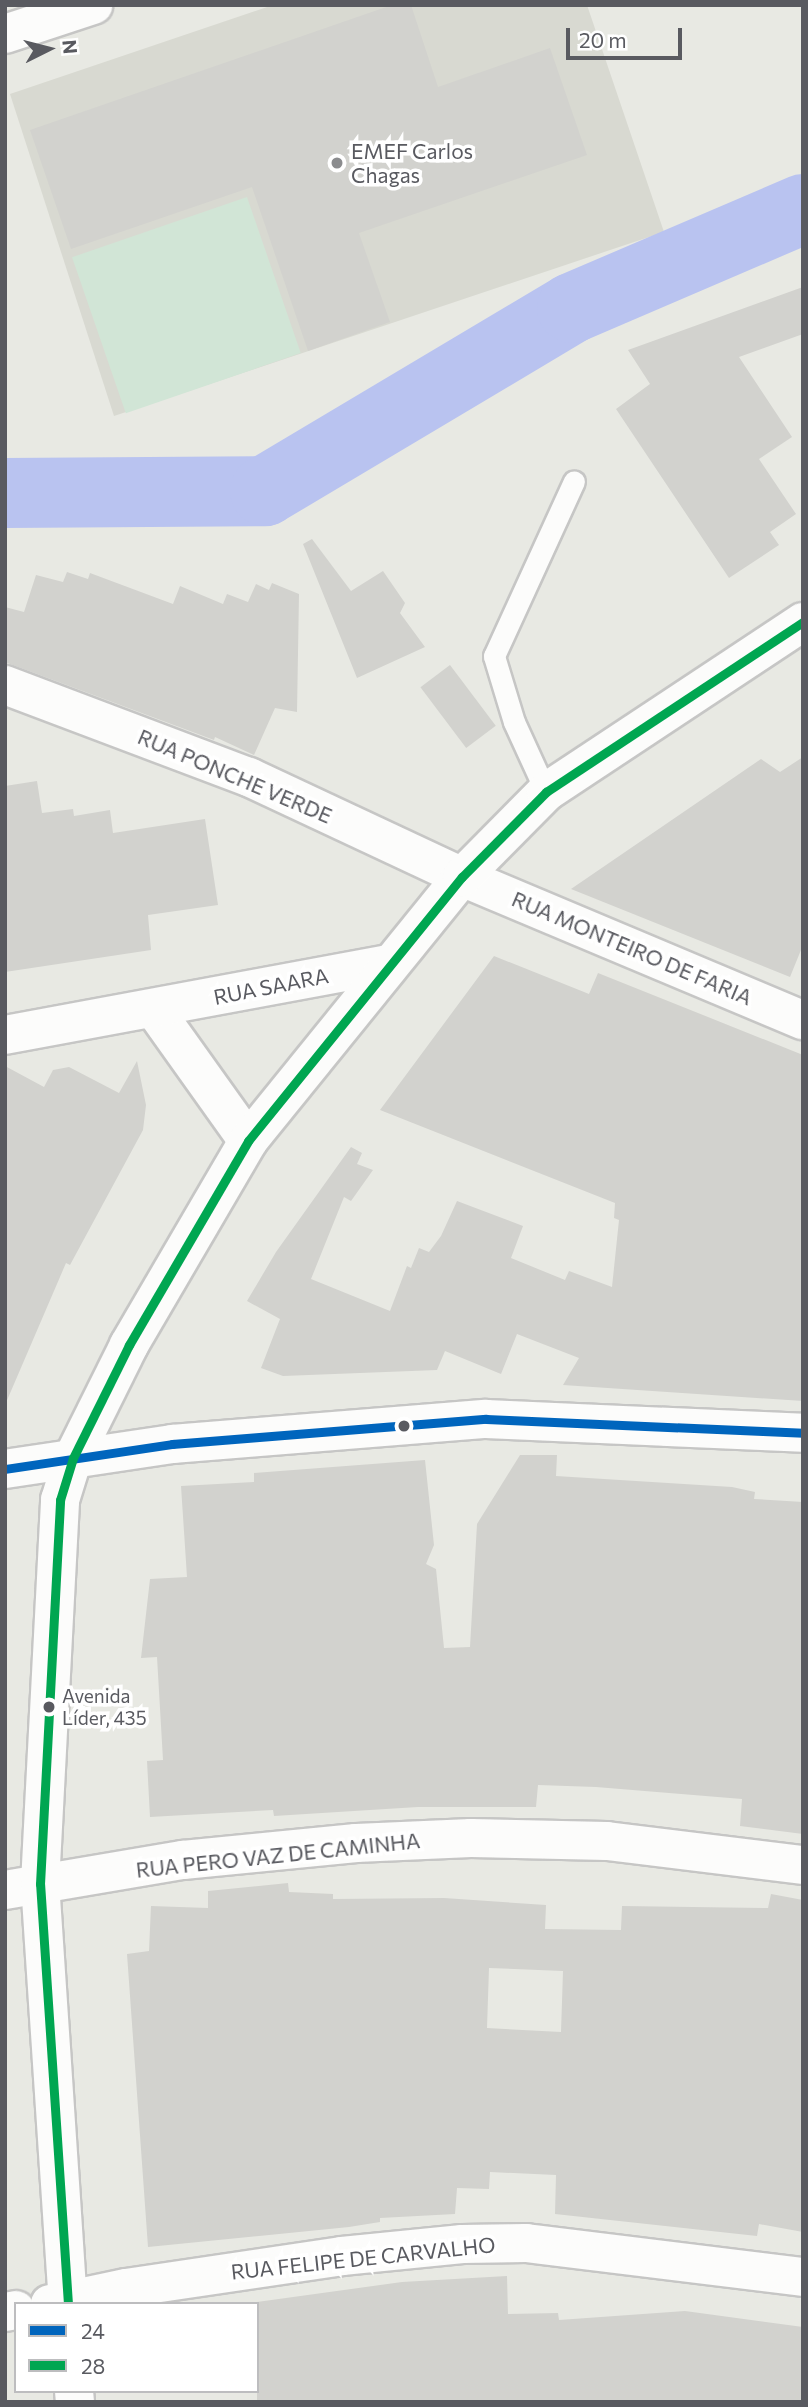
<!DOCTYPE html>
<html>
<head>
<meta charset="utf-8">
<style>
	body { margin:0 }
	#map { position:relative; width:808px; height:2407px; overflow:hidden; background:#e8e9e3; font-family:Commissioner,sans-serif }
	div>[style] { position:absolute }
	[style*='--x'] { left:calc(var(--x)*1px); top:calc(var(--y)*1px); width:calc(var(--w)*1px); rotate:calc(var(--a)*1deg) }
	.education>* { inset:0; background:#d8d9d1 }
	.green>* { inset:0; background:#d1e5d6; transform-origin:0 0 }
	.river>* { height:70px; margin:-35px; padding:0 35px; transform-origin:35px; border-radius:35px; background:#b9c3f0 }
	.building>* { inset:0; background:#d2d2ce; transform-origin:0 0 }
	.roads { filter:drop-shadow(2px 0 #c6c6c5) drop-shadow(-2px 0 #c6c6c5) drop-shadow(0 2px #c6c6c5) drop-shadow(0 -2px #c6c6c5) }
	.lane>* { height:21px; margin:-10.5px; padding:0 10.5px; transform-origin:10.5px; border-radius:10.5px; background:#fcfcfb }
	.street>* { height:38px; margin:-19px; padding:0 19px; transform-origin:19px; border-radius:19px; background:#fcfcfb }
	.secondary>* { height:38px; margin:-19px; padding:0 19px; transform-origin:19px; border-radius:19px; background:#fcfcfb }
	.bus-1>* { height:9px; margin:-4.5px; padding:0 4.5px; transform-origin:4.5px; border-radius:4.5px; background:#0065bd }
	.bus-2>* { height:9px; margin:-4.5px; padding:0 4.5px; transform-origin:4.5px; border-radius:4.5px; background:#00a651 }
	.dots>* { width:19px; height:19px; translate:-50% -50%; box-sizing:border-box; border:4px solid #fff; border-radius:50% }
	span { translate:-50% -50%; white-space:nowrap; text-align:center; line-height:1.15; -webkit-text-stroke:7px #fff; paint-order:stroke }
	.bus-label { font-size:19px; color:#595a60 }
	.left { translate:0 -50%; text-align:left }
	.poi-label { font-size:21px; color:#595a60 }
	.street-label { font-size:21px; color:#595a60 }
	.frame { position:absolute; inset:0; border:7px solid #595a60; pointer-events:none }
	.legend { position:absolute; left:14px; top:2302px; width:245px; height:91px; box-sizing:border-box; background:#fff; border:2px solid #bdbdbf; margin:0; padding:9px 12px; list-style:none; font-size:21px; color:#595a60 }
	.legend li { display:flex; align-items:center; gap:14px; height:35px }
	.legend b { width:35px; border:2px solid #bdbdbf }
	.north { position:absolute; left:14px; top:14px; width:70px; height:70px; -webkit-text-stroke:5px #fff; paint-order:stroke; rotate:84deg; font-size:19px; font-weight:700; line-height:28px; text-align:center; color:#595a60 }
	.north::after { content:''; display:block; margin:auto; width:24px; height:32px; background:#595a60; clip-path:polygon(50% 0,100% 100%,50% 72%,0 100%) }
	.scale { position:absolute; left:566px; top:28px; width:116px; height:32px; box-sizing:border-box; border:4px solid #595a60; border-top:0; padding-left:9px; font-size:21px; line-height:24px; white-space:nowrap; color:#595a60; -webkit-text-stroke:5px #fff; paint-order:stroke }
</style>
</head>
<body>
<div id="map">
	<div class="education">
		<div style="clip-path:polygon(273px 5px,587px 5px,664px 232px,114px 416px,10px 94px)"></div>
	</div>
	<div class="green">
		<div style="left:247px;top:197px;width:165px;height:185px;rotate:71deg"></div>
	</div>
	<div class="river">
		<div style="--x:5;--y:493;--w:260;--a:-0.4"></div>
		<div style="--x:265;--y:491;--w:357;--a:-30.8"></div>
		<div style="--x:572;--y:308;--w:251;--a:-23.2"></div>
	</div>
	<div class="building">
		<div style="clip-path:polygon(392px 5px,411px 5px,438px 87px,550px 48px,587px 155px,359px 233px,390px 322px,308px 351px,252px 187px,71px 249px,30px 130px)"></div>
		<div style="clip-path:polygon(803px 287px,803px 334px,739px 357px,792px 437px,759px 459px,796px 514px,770px 532px,779px 545px,729px 578px,616px 409px,650px 384px,628px 350px)"></div>
		<div style="clip-path:polygon(312px 539px,351px 591px,383px 571px,405px 603px,400px 613px,425px 647px,357px 678px,303px 544px)"></div>
		<div style="clip-path:polygon(67px 572px,88px 579px,90px 573px,173px 604px,180px 586px,223px 604px,227px 594px,248px 602px,256px 584px,269px 590px,272px 583px,299px 594px,297px 712px,275px 708px,254px 755px,215px 737px,214px 740px,5px 662px,5px 607px,24px 612px,36px 575px,63px 582px)"></div>
		<div style="left:450px;top:665px;width:76px;height:37px;rotate:53deg"></div>
		<div style="clip-path:polygon(803px 757px,803px 945px,790px 977px,571px 889px,761px 759px,780px 772px)"></div>
		<div style="clip-path:polygon(37px 781px,42px 813px,73px 809px,74px 816px,110px 810px,113px 833px,205px 819px,218px 905px,148px 915px,151px 950px,5px 972px,5px 786px)"></div>
		<div style="clip-path:polygon(494px 956px,589px 994px,598px 973px,803px 1055px,803px 1401px,563px 1385px,579px 1358px,517px 1334px,501px 1374px,445px 1351px,437px 1370px,283px 1376px,261px 1368px,280px 1319px,247px 1301px,276px 1252px,351px 1147px,362px 1153px,357px 1164px,373px 1170px,351px 1201px,344px 1197px,311px 1279px,390px 1311px,407px 1266px,411px 1268px,419px 1248px,429px 1252px,441px 1236px,457px 1201px,523px 1226px,511px 1258px,565px 1280px,569px 1271px,612px 1287px,619px 1220px,614px 1218px,615px 1203px,380px 1110px)"></div>
		<div style="clip-path:polygon(137px 1061px,146px 1105px,143px 1130px,70px 1265px,66px 1263px,5px 1405px,5px 1066px,44px 1087px,53px 1070px,69px 1067px,119px 1093px)"></div>
		<div style="clip-path:polygon(520px 1455px,557px 1455px,556px 1476px,732px 1487px,755px 1492px,754px 1499px,803px 1502px,803px 1834px,740px 1826px,742px 1799px,596px 1787px,538px 1785px,536px 1807px,418px 1807px,274px 1816px,273px 1810px,150px 1817px,147px 1761px,163px 1760px,157px 1657px,141px 1658px,150px 1579px,187px 1577px,181px 1486px,254px 1482px,254px 1473px,425px 1460px,434px 1545px,426px 1564px,436px 1569px,444px 1648px,470px 1647px,477px 1524px)"></div>
		<div style="clip-path:polygon(evenodd,288px 1883px,289px 1892px,333px 1894px,333px 1899px,444px 1898px,546px 1905px,545px 1929px,621px 1930px,622px 1906px,768px 1908px,771px 1894px,803px 1900px,803px 2232px,759px 2224px,757px 2236px,555px 2214px,556px 2175px,490px 2172px,489px 2189px,457px 2188px,455px 2214px,380px 2218px,380px 2222px,349px 2227px,148px 2247px,127px 1954px,149px 1951px,151px 1906px,208px 1908px,208px 1891px,288px 1883px,489px 1968px,563px 1971px,561px 2032px,487px 2028px,489px 1968px)"></div>
		<div style="clip-path:polygon(507px 2276px,508px 2314px,558px 2313px,559px 2320px,685px 2311px,803px 2327px,803px 2402px,257px 2402px,257px 2302px,402px 2282px)"></div>
	</div>
	<div class="roads">
		<div class="lane">
			<div style="--x:546;--y:792;--w:77;--a:-114.6"></div>
			<div style="--x:514;--y:722;--w:69;--a:-106.9"></div>
			<div style="--x:494;--y:656;--w:192;--a:-65.4"></div>
		</div>
		<div class="street">
			<div style="--x:5;--y:685;--w:261;--a:20.7"></div>
			<div style="--x:249;--y:777;--w:235;--a:25.1"></div>
			<div style="--x:462;--y:877;--w:370;--a:22.8"></div>
			<div style="--x:154;--y:1009;--w:162;--a:54.5"></div>
			<div style="--x:5;--y:1035;--w:389;--a:-10.5"></div>
			<div style="--x:5;--y:1469;--w:169;--a:-8.5"></div>
			<div style="--x:172;--y:1444;--w:315;--a:-4.6"></div>
			<div style="--x:486;--y:1419;--w:317;--a:2.5"></div>
			<div style="--x:5;--y:1890;--w:181;--a:-9.6"></div>
			<div style="--x:183;--y:1860;--w:174;--a:-5.6"></div>
			<div style="--x:356;--y:1843;--w:115;--a:-2.5"></div>
			<div style="--x:471;--y:1838;--w:136;--a:1.3"></div>
			<div style="--x:607;--y:1841;--w:197;--a:7"></div>
			<div style="--x:50;--y:2304;--w:78;--a:-11.9"></div>
			<div style="--x:126;--y:2288;--w:218;--a:-8.4"></div>
			<div style="--x:342;--y:2256;--w:121;--a:-5.7"></div>
			<div style="--x:462;--y:2244;--w:64;--a:-0.9"></div>
			<div style="--x:526;--y:2243;--w:279;--a:7"></div>
			<div style="--x:68;--y:2304;--w:421;--a:-93.8"></div>
			<div style="--x:40;--y:1884;--w:385;--a:-87"></div>
			<div style="--x:60;--y:1500;--w:44;--a:-72.8"></div>
			<div style="--x:73;--y:1458;--w:126;--a:-63.6"></div>
			<div style="--x:129;--y:1345;--w:236;--a:-59.7"></div>
			<div style="--x:248;--y:1141;--w:340;--a:-51"></div>
			<div style="--x:462;--y:877;--w:120;--a:-45.3"></div>
			<div style="--x:546;--y:792;--w:308;--a:-33.5"></div>
			<div style="--x:5;--y:2312;--w:11;--a:-10"></div>
			<div style="--x:74;--y:2391;--w:11;--a:85"></div>
		</div>
		<div class="secondary">
			<div style="--x:5;--y:34;--w:93;--a:-18.2"></div>
		</div>
	</div>
	<div class="bus-1">
		<div style="--x:5;--y:1469;--w:169;--a:-8.5"></div>
		<div style="--x:172;--y:1444;--w:315;--a:-4.6"></div>
		<div style="--x:486;--y:1419;--w:317;--a:2.5"></div>
	</div>
	<div class="bus-2">
		<div style="--x:68;--y:2304;--w:421;--a:-93.8"></div>
		<div style="--x:40;--y:1884;--w:385;--a:-87"></div>
		<div style="--x:60;--y:1500;--w:44;--a:-72.8"></div>
		<div style="--x:73;--y:1458;--w:126;--a:-63.6"></div>
		<div style="--x:129;--y:1345;--w:236;--a:-59.7"></div>
		<div style="--x:248;--y:1141;--w:340;--a:-51"></div>
		<div style="--x:462;--y:877;--w:120;--a:-45.3"></div>
		<div style="--x:546;--y:792;--w:308;--a:-33.5"></div>
	</div>
	<div class="dots">
		<div style="left:337px;top:163px;background:#8b8c8e"></div>
		<div style="left:404px;top:1426px;background:#595a60"></div>
		<div style="left:49px;top:1707px;background:#595a60"></div>
	</div>
	<div class="bus-label">
		<span class="left" style="left:62px;top:1707px">Avenida<br>Líder, 435</span>
	</div>
	<div class="poi-label">
		<span class="left" style="left:351px;top:163px">EMEF Carlos<br>Chagas</span>
	</div>
	<div class="street-label">
		<span style="left:235px;top:776px;rotate:23deg">RUA PONCHE VERDE</span>
		<span style="left:632px;top:948px;rotate:23deg">RUA MONTEIRO DE FARIA</span>
		<span style="left:271px;top:986px;rotate:-11deg">RUA SAARA</span>
		<span style="left:278px;top:1855px;rotate:-6deg">RUA PERO VAZ DE CAMINHA</span>
		<span style="left:363px;top:2258px;rotate:-6deg">RUA FELIPE DE CARVALHO</span>
	</div>
	<div class="frame"></div>
	<ul class="legend">
	<li><b style="height:9px;background:#0065bd"></b>24</li>
	<li><b style="height:9px;background:#00a651"></b>28</li>
	</ul>
	<div class="north">N</div>
	<div class="scale">20 m</div>
</div>
</body>
</html>
